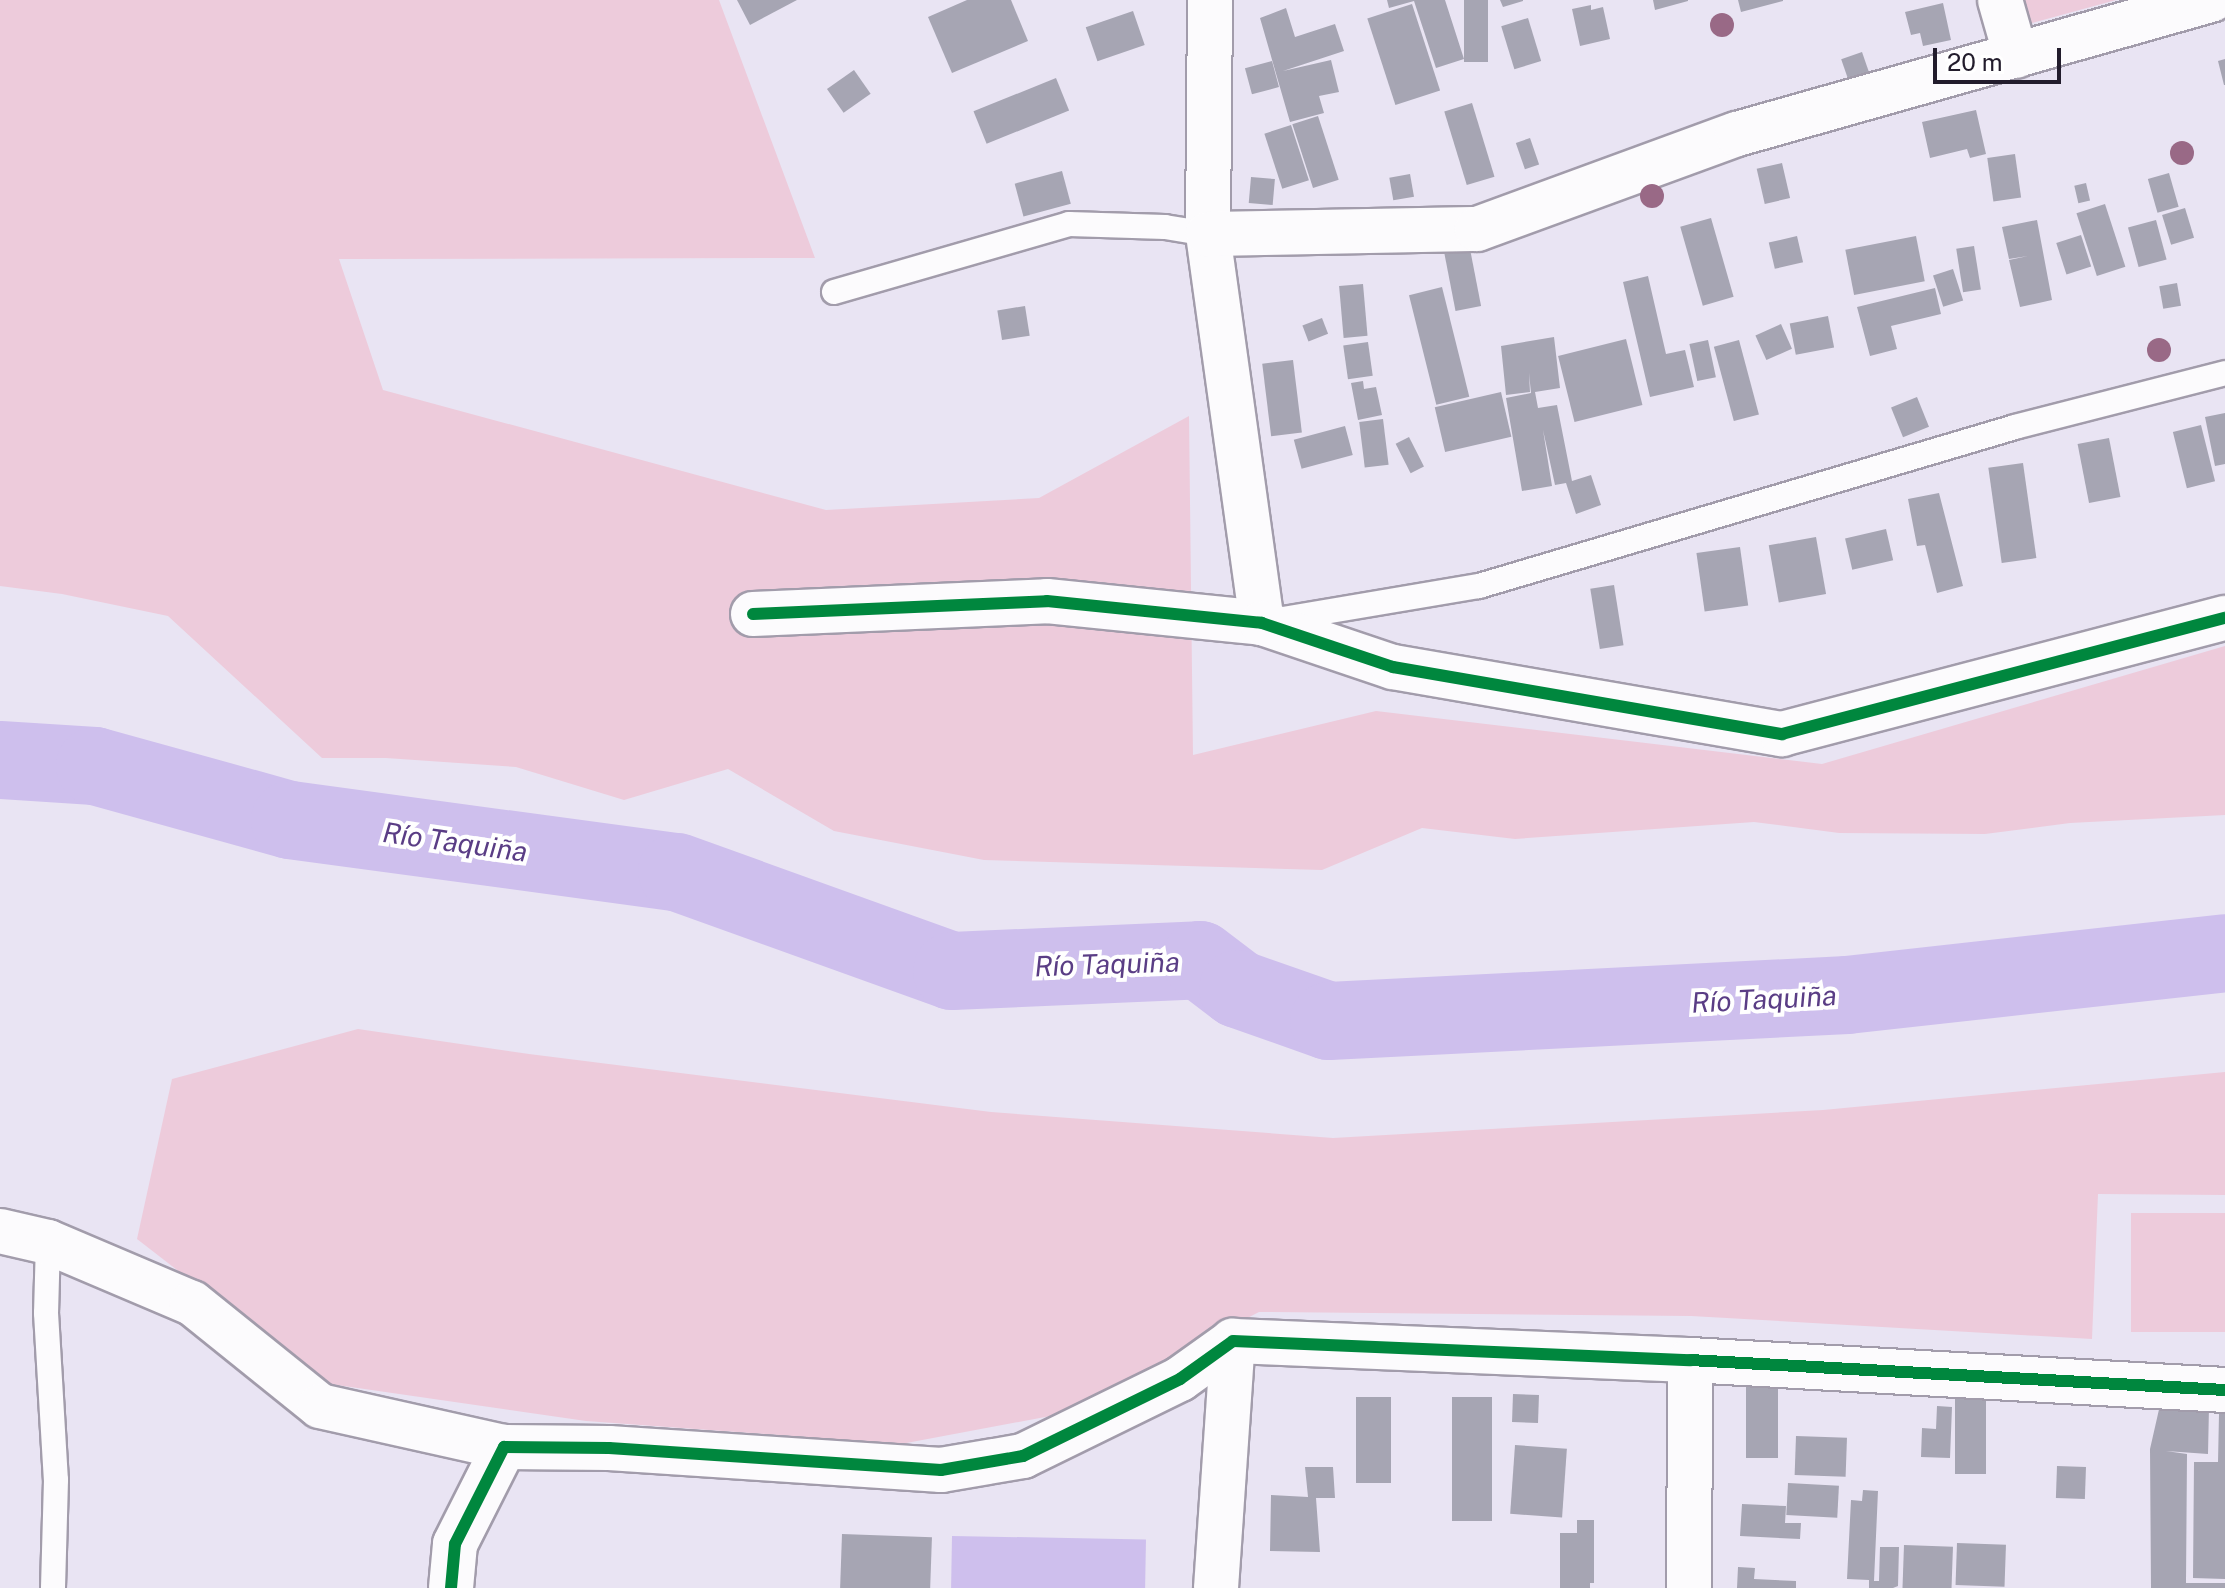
<!DOCTYPE html>
<html>
<head>
<meta charset="utf-8">
<style>
	body { margin:0 }
	#map { position:relative; width:2225px; height:1588px; overflow:hidden; background:#e9e4f3; font-family:"Public Sans",sans-serif }
	div>[style] { position:absolute }
	[style*='--x'] { left:calc(var(--x)*1px); top:calc(var(--y)*1px); width:calc(var(--w)*1px); rotate:calc(var(--a)*1deg) }
	.green>* { inset:0; background:#edcbdb; transform-origin:0 0 }
	.water>* { inset:0; background:#cebfed; transform-origin:0 0 }
	.river>* { height:78px; margin:-39px; padding:0 39px; transform-origin:39px; border-radius:39px; background:#cebfed }
	.building>* { inset:0; background:#a6a5b3; transform-origin:0 0 }
	.roads { filter:drop-shadow(2px 0 #a29cab) drop-shadow(-2px 0 #a29cab) drop-shadow(0 2px #a29cab) drop-shadow(0 -2px #a29cab) }
	.lane>* { height:24px; margin:-12px; padding:0 12px; transform-origin:12px; border-radius:12px; background:#fcfbfd }
	.street>* { height:44px; margin:-22px; padding:0 22px; transform-origin:22px; border-radius:22px; background:#fcfbfd }
	.cycleway>* { height:12px; margin:-6px; padding:0 6px; transform-origin:6px; border-radius:6px; background:#00873e }
	.trees>* { width:24px; height:24px; margin:-12px; border-radius:50%; background:#996986 }
	span { translate:-50% -50%; white-space:nowrap; text-align:center; line-height:1.15; -webkit-text-stroke:8px #fff; paint-order:stroke }
	.water-label { font-size:28px; color:#5a3d85; font-style:italic }
	.scale { position:absolute; left:1933px; top:48px; width:128px; height:36px; box-sizing:border-box; border:4px solid #221c2c; border-top:0; padding-left:10px; font-size:24px; line-height:28px; white-space:nowrap; color:#221c2c; -webkit-text-stroke:6px #fff; paint-order:stroke }
</style>
</head>
<body>
<div id="map">
	<div class="green">
		<div style="clip-path:polygon(0 0,719px 0,815px 258px,339px 259px,383px 390px,826px 510px,1039px 498px,1189px 416px,1193px 755px,1376px 711px,1822px 764px,2225px 646px,2225px 815px,2070px 823px,1985px 834px,1839px 833px,1754px 822px,1515px 839px,1422px 828px,1322px 870px,984px 860px,834px 831px,728px 769px,624px 800px,516px 767px,386px 758px,322px 758px,168px 616px,62px 594px,0 586px)"></div>
		<div style="clip-path:polygon(2018px 0,2116px 0,2025px 25px)"></div>
		<div style="clip-path:polygon(358px 1029px,529px 1054px,991px 1112px,1333px 1138px,1823px 1110px,2225px 1072px,2225px 1195px,2098px 1194px,2092px 1339px,1691px 1316px,1259px 1312px,1061px 1414px,901px 1444px,586px 1421px,323px 1383px,137px 1239px,172px 1079px)"></div>
		<div style="left:2225px;top:1213px;width:119px;height:94px;rotate:90deg"></div>
	</div>
	<div class="water">
		<div style="left:952px;top:1536px;width:194px;height:52px;rotate:1deg"></div>
	</div>
	<div class="river">
		<div style="--x:0;--y:760;--w:95;--a:3.6"></div>
		<div style="--x:95;--y:766;--w:202;--a:15.5"></div>
		<div style="--x:290;--y:820;--w:390;--a:7.7"></div>
		<div style="--x:677;--y:872;--w:292;--a:19.8"></div>
		<div style="--x:952;--y:971;--w:248;--a:-2.5"></div>
		<div style="--x:1200;--y:960;--w:48;--a:37.3"></div>
		<div style="--x:1238;--y:989;--w:96;--a:19.4"></div>
		<div style="--x:1329;--y:1021;--w:519;--a:-2.87"></div>
		<div style="--x:1847;--y:995;--w:380;--a:-6.3"></div>
	</div>
	<div class="building">
		<div style="clip-path:polygon(737px 0,797px 0,750px 25px)"></div>
		<div style="clip-path:polygon(967px 0,1011px 0,1028px 41px,952px 73px,928px 17px)"></div>
		<div style="clip-path:polygon(1387px 0,1445px 0,1464px 59px,1436px 68px,1414px 1px,1389px 8px)"></div>
		<div style="left:1464px;top:0;width:24px;height:62px"></div>
		<div style="clip-path:polygon(1500px 0,1523px 0,1523px 1px,1503px 7px)"></div>
		<div style="clip-path:polygon(1653px 0,1688px 0,1688px 1px,1655px 10px)"></div>
		<div style="clip-path:polygon(1738px 0,1783px 0,1783px 1px,1741px 12px)"></div>
		<div style="clip-path:polygon(1943px 3px,1951px 40px,1923px 46px,1920px 33px,1911px 35px,1905px 12px)"></div>
		<div style="left:1412px;top:4px;width:91px;height:47px;rotate:72deg"></div>
		<div style="clip-path:polygon(1591px 5px,1591px 10px,1603px 7px,1610px 39px,1580px 46px,1572px 9px)"></div>
		<div style="clip-path:polygon(1286px 8px,1295px 37px,1335px 24px,1344px 51px,1283px 71px,1331px 60px,1339px 92px,1319px 96px,1324px 113px,1290px 122px,1260px 18px)"></div>
		<div style="left:1133px;top:11px;width:36px;height:50px;rotate:71deg"></div>
		<div style="left:1528px;top:18px;width:45px;height:28px;rotate:73deg"></div>
		<div style="left:1862px;top:52px;width:21px;height:22px;rotate:71deg"></div>
		<div style="clip-path:polygon(2225px 59px,2225px 85px,2224px 85px,2218px 61px)"></div>
		<div style="left:1272px;top:61px;width:27px;height:28px;rotate:75deg"></div>
		<div style="left:854px;top:70px;width:29px;height:33px;rotate:55deg"></div>
		<div style="left:1056px;top:78px;width:35px;height:89px;rotate:68deg"></div>
		<div style="left:1472px;top:103px;width:77px;height:29px;rotate:73deg"></div>
		<div style="clip-path:polygon(1976px 110px,1986px 154px,1970px 158px,1967px 149px,1930px 158px,1922px 122px)"></div>
		<div style="left:1318px;top:116px;width:67px;height:27px;rotate:72deg"></div>
		<div style="left:1291px;top:125px;width:58px;height:28px;rotate:72deg"></div>
		<div style="left:1530px;top:138px;width:28px;height:15px;rotate:71deg"></div>
		<div style="left:2015px;top:154px;width:44px;height:28px;rotate:82deg"></div>
		<div style="left:1782px;top:163px;width:36px;height:26px;rotate:77deg"></div>
		<div style="left:1062px;top:171px;width:34px;height:49px;rotate:75deg"></div>
		<div style="left:2169px;top:173px;width:35px;height:22px;rotate:74deg"></div>
		<div style="left:1410px;top:174px;width:23px;height:21px;rotate:80deg"></div>
		<div style="left:1251px;top:177px;width:24px;height:26px;rotate:5deg"></div>
		<div style="left:2086px;top:183px;width:18px;height:12px;rotate:77deg"></div>
		<div style="left:2105px;top:204px;width:66px;height:30px;rotate:72deg"></div>
		<div style="left:2185px;top:208px;width:31px;height:24px;rotate:73deg"></div>
		<div style="left:1711px;top:218px;width:82px;height:32px;rotate:74deg"></div>
		<div style="clip-path:polygon(2037px 220px,2052px 300px,2020px 307px,2009px 260px,2028px 256px,2009px 259px,2002px 227px)"></div>
		<div style="left:2156px;top:220px;width:41px;height:29px;rotate:75deg"></div>
		<div style="left:2081px;top:235px;width:33px;height:26px;rotate:72deg"></div>
		<div style="left:1797px;top:236px;width:27px;height:29px;rotate:77deg"></div>
		<div style="left:1916px;top:236px;width:46px;height:72px;rotate:79deg"></div>
		<div style="left:1974px;top:246px;width:44px;height:18px;rotate:81deg"></div>
		<div style="left:1470px;top:249px;width:58px;height:26px;rotate:79deg"></div>
		<div style="left:1953px;top:269px;width:33px;height:21px;rotate:72deg"></div>
		<div style="clip-path:polygon(1648px 276px,1666px 354px,1685px 350px,1694px 387px,1650px 397px,1623px 282px)"></div>
		<div style="left:2177px;top:283px;width:23px;height:18px;rotate:80deg"></div>
		<div style="left:1363px;top:284px;width:52px;height:24px;rotate:85deg"></div>
		<div style="left:1442px;top:287px;width:113px;height:34px;rotate:76deg"></div>
		<div style="clip-path:polygon(1935px 288px,1941px 314px,1891px 326px,1897px 349px,1870px 356px,1857px 307px)"></div>
		<div style="left:1025px;top:306px;width:30px;height:28px;rotate:81deg"></div>
		<div style="left:1828px;top:316px;width:32px;height:39px;rotate:79deg"></div>
		<div style="left:1322px;top:318px;width:17px;height:21px;rotate:69deg"></div>
		<div style="left:1781px;top:324px;width:27px;height:28px;rotate:66deg"></div>
		<div style="clip-path:polygon(1554px 337px,1560px 388px,1535px 392px,1538px 408px,1557px 405px,1572px 481px,1591px 475px,1601px 505px,1576px 514px,1566px 483px,1555px 485px,1543px 430px,1552px 486px,1522px 491px,1506px 398px,1531px 393px,1529px 373px,1530px 392px,1506px 395px,1501px 346px)"></div>
		<div style="left:1626px;top:339px;width:68px;height:70px;rotate:76deg"></div>
		<div style="left:1708px;top:340px;width:38px;height:19px;rotate:78deg"></div>
		<div style="left:1739px;top:340px;width:77px;height:26px;rotate:75deg"></div>
		<div style="left:1368px;top:342px;width:34px;height:25px;rotate:82deg"></div>
		<div style="left:1293px;top:360px;width:73px;height:31px;rotate:83deg"></div>
		<div style="clip-path:polygon(1363px 381px,1364px 389px,1376px 387px,1382px 415px,1358px 420px,1351px 383px)"></div>
		<div style="left:1501px;top:392px;width:46px;height:68px;rotate:77deg"></div>
		<div style="left:1917px;top:397px;width:32px;height:28px;rotate:68deg"></div>
		<div style="clip-path:polygon(2225px 413px,2225px 464px,2215px 466px,2205px 417px)"></div>
		<div style="left:1383px;top:419px;width:46px;height:24px;rotate:83deg"></div>
		<div style="left:2201px;top:425px;width:58px;height:29px;rotate:76deg"></div>
		<div style="left:1345px;top:426px;width:30px;height:53px;rotate:75deg"></div>
		<div style="left:1409px;top:437px;width:33px;height:15px;rotate:63deg"></div>
		<div style="left:2109px;top:438px;width:60px;height:32px;rotate:79deg"></div>
		<div style="left:2023px;top:463px;width:96px;height:35px;rotate:82deg"></div>
		<div style="clip-path:polygon(1939px 493px,1963px 586px,1937px 593px,1925px 545px,1917px 546px,1908px 499px)"></div>
		<div style="left:1886px;top:529px;width:32px;height:42px;rotate:77deg"></div>
		<div style="left:1816px;top:537px;width:58px;height:48px;rotate:80deg"></div>
		<div style="left:1740px;top:547px;width:59px;height:44px;rotate:82deg"></div>
		<div style="left:1614px;top:585px;width:61px;height:24px;rotate:81deg"></div>
		<div style="left:1746px;top:1381px;width:32px;height:77px"></div>
		<div style="left:1513px;top:1394px;width:26px;height:28px;rotate:2deg"></div>
		<div style="left:1356px;top:1397px;width:35px;height:86px"></div>
		<div style="left:1452px;top:1397px;width:40px;height:124px"></div>
		<div style="left:1955px;top:1399px;width:31px;height:75px"></div>
		<div style="clip-path:polygon(2160px 1405px,2209px 1407px,2208px 1454px,2166px 1451px,2187px 1454px,2186px 1583px,2225px 1583px,2225px 1588px,2151px 1588px,2150px 1449px)"></div>
		<div style="clip-path:polygon(1937px 1406px,1952px 1407px,1950px 1458px,1921px 1457px,1922px 1428px,1936px 1429px)"></div>
		<div style="clip-path:polygon(2219px 1414px,2225px 1414px,2225px 1579px,2193px 1578px,2194px 1462px,2218px 1462px)"></div>
		<div style="left:1796px;top:1436px;width:51px;height:39px;rotate:2deg"></div>
		<div style="left:1515px;top:1445px;width:52px;height:69px;rotate:4deg"></div>
		<div style="left:2057px;top:1466px;width:29px;height:32px;rotate:2deg"></div>
		<div style="clip-path:polygon(1305px 1467px,1333px 1467px,1335px 1498px,1316px 1498px,1320px 1552px,1270px 1551px,1271px 1495px,1308px 1497px)"></div>
		<div style="left:1788px;top:1483px;width:51px;height:32px;rotate:3deg"></div>
		<div style="clip-path:polygon(1863px 1490px,1878px 1491px,1874px 1581px,1879px 1581px,1880px 1547px,1899px 1547px,1898px 1586px,1893px 1588px,1869px 1588px,1869px 1580px,1847px 1579px,1851px 1500px,1862px 1501px)"></div>
		<div style="clip-path:polygon(1742px 1504px,1786px 1506px,1785px 1523px,1801px 1523px,1800px 1539px,1740px 1536px)"></div>
		<div style="clip-path:polygon(1577px 1520px,1594px 1520px,1594px 1583px,1590px 1583px,1590px 1588px,1560px 1588px,1560px 1533px,1577px 1533px)"></div>
		<div style="left:842px;top:1534px;width:90px;height:54px;rotate:2deg"></div>
		<div style="left:1957px;top:1543px;width:49px;height:42px;rotate:2deg"></div>
		<div style="left:1904px;top:1545px;width:49px;height:43px;rotate:2deg"></div>
		<div style="clip-path:polygon(1738px 1567px,1755px 1568px,1754px 1579px,1796px 1581px,1796px 1588px,1737px 1588px)"></div>
	</div>
	<div class="roads">
		<div class="lane">
			<div style="--x:834;--y:292;--w:245;--a:-16.1"></div>
			<div style="--x:1069;--y:224;--w:96;--a:1.8"></div>
			<div style="--x:1165;--y:227;--w:44;--a:9.2"></div>
			<div style="--x:1277;--y:620;--w:205;--a:-9.6"></div>
			<div style="--x:1479;--y:586;--w:559;--a:-16.52"></div>
			<div style="--x:2015;--y:427;--w:217;--a:-14.4"></div>
			<div style="--x:48;--y:1242;--w:71;--a:91.6"></div>
			<div style="--x:46;--y:1313;--w:167;--a:86.6"></div>
			<div style="--x:56;--y:1480;--w:108;--a:91.6"></div>
		</div>
		<div class="street">
			<div style="--x:1210;--y:0;--w:234;--a:90.5"></div>
			<div style="--x:1208;--y:234;--w:393;--a:82.1"></div>
			<div style="--x:2000;--y:0;--w:58;--a:74.1"></div>
			<div style="--x:1208;--y:234;--w:269;--a:-1.1"></div>
			<div style="--x:1477;--y:229;--w:277;--a:-20.1"></div>
			<div style="--x:1737;--y:134;--w:494;--a:-15.8"></div>
			<div style="--x:753;--y:614;--w:294;--a:-2.5"></div>
			<div style="--x:1047;--y:601;--w:216;--a:5.8"></div>
			<div style="--x:1262;--y:623;--w:138;--a:18.6"></div>
			<div style="--x:1393;--y:667;--w:395;--a:9.8"></div>
			<div style="--x:1782;--y:734;--w:458;--a:-14.7"></div>
			<div style="--x:0;--y:1231;--w:49;--a:12.9"></div>
			<div style="--x:48;--y:1242;--w:156;--a:23"></div>
			<div style="--x:192;--y:1303;--w:164;--a:38.8"></div>
			<div style="--x:320;--y:1406;--w:189;--a:12.6"></div>
			<div style="--x:451;--y:1588;--w:44;--a:-84.8"></div>
			<div style="--x:455;--y:1544;--w:109;--a:-63.2"></div>
			<div style="--x:504;--y:1447;--w:105;--a:0.5"></div>
			<div style="--x:609;--y:1448;--w:333;--a:3.8"></div>
			<div style="--x:941;--y:1470;--w:83;--a:-9.7"></div>
			<div style="--x:1023;--y:1456;--w:175;--a:-26.1"></div>
			<div style="--x:1180;--y:1379;--w:65;--a:-35.6"></div>
			<div style="--x:1233;--y:1341;--w:457;--a:2.4"></div>
			<div style="--x:1690;--y:1360;--w:536;--a:3.21"></div>
			<div style="--x:1216;--y:1588;--w:248;--a:-86.1"></div>
			<div style="--x:1689;--y:1588;--w:228;--a:-89.7"></div>
		</div>
	</div>
	<div class="cycleway">
		<div style="--x:753;--y:614;--w:294;--a:-2.5"></div>
		<div style="--x:1047;--y:601;--w:216;--a:5.8"></div>
		<div style="--x:1262;--y:623;--w:138;--a:18.6"></div>
		<div style="--x:1393;--y:667;--w:395;--a:9.8"></div>
		<div style="--x:1782;--y:734;--w:458;--a:-14.7"></div>
		<div style="--x:451;--y:1588;--w:44;--a:-84.8"></div>
		<div style="--x:455;--y:1544;--w:109;--a:-63.2"></div>
		<div style="--x:504;--y:1447;--w:105;--a:0.5"></div>
		<div style="--x:609;--y:1448;--w:333;--a:3.8"></div>
		<div style="--x:941;--y:1470;--w:83;--a:-9.7"></div>
		<div style="--x:1023;--y:1456;--w:175;--a:-26.1"></div>
		<div style="--x:1180;--y:1379;--w:65;--a:-35.6"></div>
		<div style="--x:1233;--y:1341;--w:457;--a:2.4"></div>
		<div style="--x:1690;--y:1360;--w:536;--a:3.21"></div>
	</div>
	<div class="trees">
		<div style="left:1722px;top:25px"></div>
		<div style="left:2182px;top:153px"></div>
		<div style="left:1652px;top:196px"></div>
		<div style="left:2159px;top:350px"></div>
	</div>
	<div class="water-label">
		<span style="left:455px;top:842px;rotate:8deg">Río Taquiña</span>
		<span style="left:1107px;top:964px;rotate:-2deg">Río Taquiña</span>
		<span style="left:1764px;top:999px;rotate:-3deg">Río Taquiña</span>
	</div>
	<div class="scale">20 m</div>
</div>
</body>
</html>
